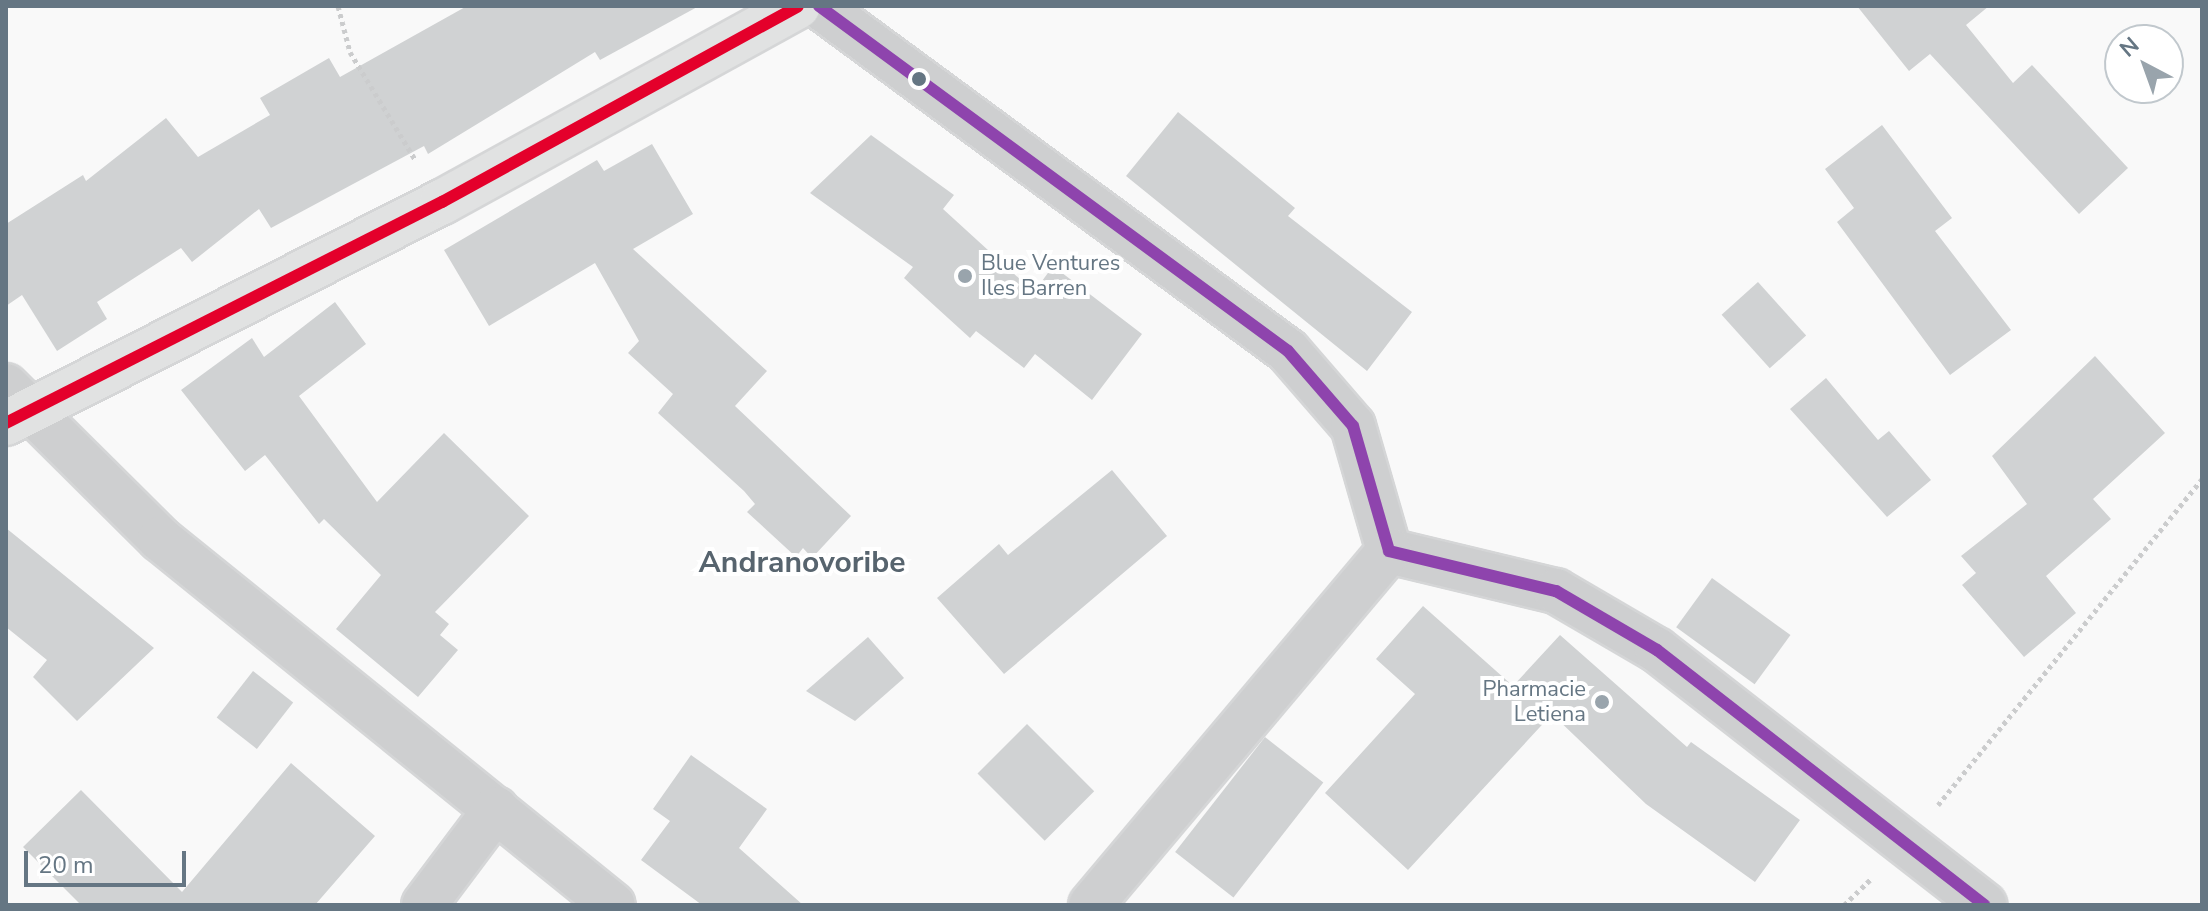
<!DOCTYPE html>
<html>
<head>
<meta charset="utf-8">
<style>
	body { margin:0 }
	#map { position:relative; width:2208px; height:911px; overflow:hidden; background:#f9f9f9; font-family:"Nunito Sans",sans-serif }
	div>[style] { position:absolute }
	[style*='--x'] { left:calc(var(--x)*1px); top:calc(var(--y)*1px); width:calc(var(--w)*1px); rotate:calc(var(--a)*1deg) }
	.building>* { inset:0; background:#d0d2d3; transform-origin:0 0 }
	.path>* { height:5px; margin-top:-2.5px; transform-origin:0; background:repeating-linear-gradient(90deg,#cbcccd 0 4px,transparent 0 8px) }
	.roads { filter:drop-shadow(2px 0 #d5d6d7) drop-shadow(-2px 0 #d5d6d7) drop-shadow(0 2px #d5d6d7) drop-shadow(0 -2px #d5d6d7) }
	.street>* { height:44px; margin:-22px; padding:0 22px; transform-origin:22px; border-radius:22px; background:#cecfd0 }
	.secondary>* { height:44px; margin:-22px; padding:0 22px; transform-origin:22px; border-radius:22px; background:#e1e2e2 }
	.bus-1>* { height:12px; margin:-6px; padding:0 6px; transform-origin:6px; border-radius:6px; background:#8e44ad }
	.bus-2>* { height:12px; margin:-6px; padding:0 6px; transform-origin:6px; border-radius:6px; background:#e4002b }
	.dots>* { width:22px; height:22px; translate:-50% -50%; box-sizing:border-box; border:4px solid #fff; border-radius:50% }
	span { translate:-50% -50%; white-space:nowrap; text-align:center; line-height:1.15; -webkit-text-stroke:8px #fff; paint-order:stroke }
	.poi-label { font-size:22px; color:#657683 }
	.left { translate:0 -50%; text-align:left }
	.right { translate:-100% -50%; text-align:right }
	.district-label { font-size:30px; color:#57646e; font-weight:700 }
	.frame { position:absolute; inset:0; border:8px solid #657683; pointer-events:none }
	.north { position:absolute; left:2104px; top:24px; width:80px; height:80px; box-sizing:border-box; background:#fff; border:2px solid #c1c8cd; border-radius:50%; rotate:319deg; font-size:22px; font-weight:700; line-height:32px; text-align:center; color:#657683 }
	.north::after { content:''; display:block; margin:auto; width:28px; height:36px; background:#99a4ac; clip-path:polygon(50% 0,100% 100%,50% 72%,0 100%) }
	.scale { position:absolute; left:24px; top:851px; width:162px; height:36px; box-sizing:border-box; border:4px solid #657683; border-top:0; padding-left:10px; font-size:24px; line-height:28px; white-space:nowrap; color:#657683; -webkit-text-stroke:6px #fff; paint-order:stroke }
</style>
</head>
<body>
<div id="map">
	<div class="building">
		<div style="clip-path:polygon(467px 6px,699px 6px,600px 60px,595px 52px,428px 154px,424px 146px,271px 228px,259px 209px,192px 262px,181px 248px,97px 302px,107px 319px,57px 351px,22px 295px,6px 306px,6px 224px,83px 175px,86px 181px,166px 118px,198px 157px,270px 115px,260px 98px,329px 58px,340px 77px)"></div>
		<div style="clip-path:polygon(1857px 6px,1989px 6px,1966px 25px,2013px 83px,2032px 65px,2128px 168px,2079px 214px,1930px 54px,1909px 71px)"></div>
		<div style="clip-path:polygon(1178px 112px,1295px 208px,1288px 216px,1412px 312px,1367px 371px,1126px 176px)"></div>
		<div style="clip-path:polygon(1882px 125px,1952px 218px,1935px 231px,2011px 330px,1950px 375px,1837px 222px,1854px 208px,1825px 169px)"></div>
		<div style="clip-path:polygon(871px 135px,954px 195px,943px 209px,1034px 292px,1053px 266px,1142px 334px,1092px 400px,1035px 354px,1024px 368px,976px 331px,970px 338px,904px 278px,913px 267px,810px 193px)"></div>
		<div style="clip-path:polygon(652px 144px,693px 214px,633px 249px,767px 371px,735px 406px,851px 516px,812px 558px,803px 548px,796px 557px,747px 512px,755px 504px,744px 491px,658px 413px,673px 394px,628px 353px,639px 341px,595px 263px,489px 326px,444px 250px,597px 160px,604px 171px)"></div>
		<div style="left:1758px;top:282px;width:72px;height:49px;rotate:48deg"></div>
		<div style="clip-path:polygon(335px 302px,366px 344px,299px 396px,377px 502px,444px 433px,529px 516px,435px 612px,449px 624px,440px 635px,458px 650px,418px 697px,336px 629px,381px 575px,324px 519px,319px 524px,265px 455px,245px 471px,181px 390px,252px 338px,264px 357px)"></div>
		<div style="clip-path:polygon(2095px 356px,2165px 433px,2093px 499px,2111px 519px,2046px 576px,2076px 613px,2024px 657px,1962px 585px,1976px 573px,1961px 556px,2027px 504px,1992px 456px)"></div>
		<div style="clip-path:polygon(1826px 378px,1878px 440px,1889px 431px,1931px 480px,1887px 517px,1790px 409px)"></div>
		<div style="clip-path:polygon(1112px 470px,1167px 536px,1004px 674px,937px 598px,999px 544px,1008px 555px)"></div>
		<div style="clip-path:polygon(6px 528px,154px 648px,77px 721px,33px 677px,47px 660px,6px 627px)"></div>
		<div style="left:1712px;top:578px;width:97px;height:61px;rotate:36deg"></div>
		<div style="clip-path:polygon(1423px 606px,1513px 686px,1560px 635px,1687px 747px,1691px 742px,1800px 820px,1755px 882px,1646px 804px,1552px 714px,1408px 870px,1325px 793px,1415px 694px,1376px 659px)"></div>
		<div style="clip-path:polygon(868px 637px,904px 678px,855px 721px,806px 691px)"></div>
		<div style="left:253px;top:671px;width:51px;height:59px;rotate:38deg"></div>
		<div style="left:1027px;top:724px;width:95px;height:70px;rotate:45deg"></div>
		<div style="left:1265px;top:737px;width:74px;height:146px;rotate:38deg"></div>
		<div style="clip-path:polygon(691px 755px,767px 809px,739px 848px,803px 905px,702px 905px,641px 860px,670px 821px,653px 809px)"></div>
		<div style="clip-path:polygon(291px 763px,375px 836px,315px 905px,81px 905px,23px 847px,81px 790px,182px 892px)"></div>
	</div>
	<div class="path">
		<div style="--x:338;--y:6;--w:48;--a:75.4"></div>
		<div style="--x:350;--y:52;--w:127;--a:58.8"></div>
		<div style="--x:1938;--y:805;--w:419;--a:-51"></div>
		<div style="--x:1844;--y:905;--w:39;--a:-44"></div>
	</div>
	<div class="roads">
		<div class="street">
			<div style="--x:819;--y:6;--w:582;--a:36.34"></div>
			<div style="--x:1288;--y:351;--w:99;--a:49.1"></div>
			<div style="--x:1353;--y:426;--w:130;--a:73.9"></div>
			<div style="--x:1389;--y:551;--w:172;--a:13.5"></div>
			<div style="--x:1556;--y:591;--w:117;--a:30.3"></div>
			<div style="--x:1657;--y:650;--w:415;--a:37.9"></div>
			<div style="--x:6;--y:386;--w:217;--a:44.8"></div>
			<div style="--x:160;--y:539;--w:582;--a:38.94"></div>
			<div style="--x:424;--y:905;--w:120;--a:-53.1"></div>
			<div style="--x:1091;--y:905;--w:463;--a:-49.9"></div>
		</div>
		<div class="secondary">
			<div style="--x:6;--y:423;--w:489;--a:-26.9"></div>
			<div style="--x:442;--y:202;--w:406;--a:-28.8"></div>
		</div>
	</div>
	<div class="bus-1">
		<div style="--x:819;--y:6;--w:582;--a:36.34"></div>
		<div style="--x:1288;--y:351;--w:99;--a:49.1"></div>
		<div style="--x:1353;--y:426;--w:130;--a:73.9"></div>
		<div style="--x:1389;--y:551;--w:172;--a:13.5"></div>
		<div style="--x:1556;--y:591;--w:117;--a:30.3"></div>
		<div style="--x:1657;--y:650;--w:415;--a:37.9"></div>
	</div>
	<div class="bus-2">
		<div style="--x:6;--y:423;--w:489;--a:-26.9"></div>
		<div style="--x:442;--y:202;--w:406;--a:-28.8"></div>
	</div>
	<div class="dots">
		<div style="left:919px;top:79px;background:#657683"></div>
		<div style="left:965px;top:276px;background:#99a4ac"></div>
		<div style="left:1602px;top:702px;background:#99a4ac"></div>
	</div>
	<div class="poi-label">
		<span class="left" style="left:981px;top:276px">Blue Ventures<br>Iles Barren</span>
		<span class="right" style="left:1586px;top:702px">Pharmacie<br>Letiena</span>
	</div>
	<div class="district-label">
		<span style="left:802px;top:563px">Andranovoribe</span>
	</div>
	<div class="frame"></div>
	<div class="north">N</div>
	<div class="scale">20 m</div>
</div>
</body>
</html>
